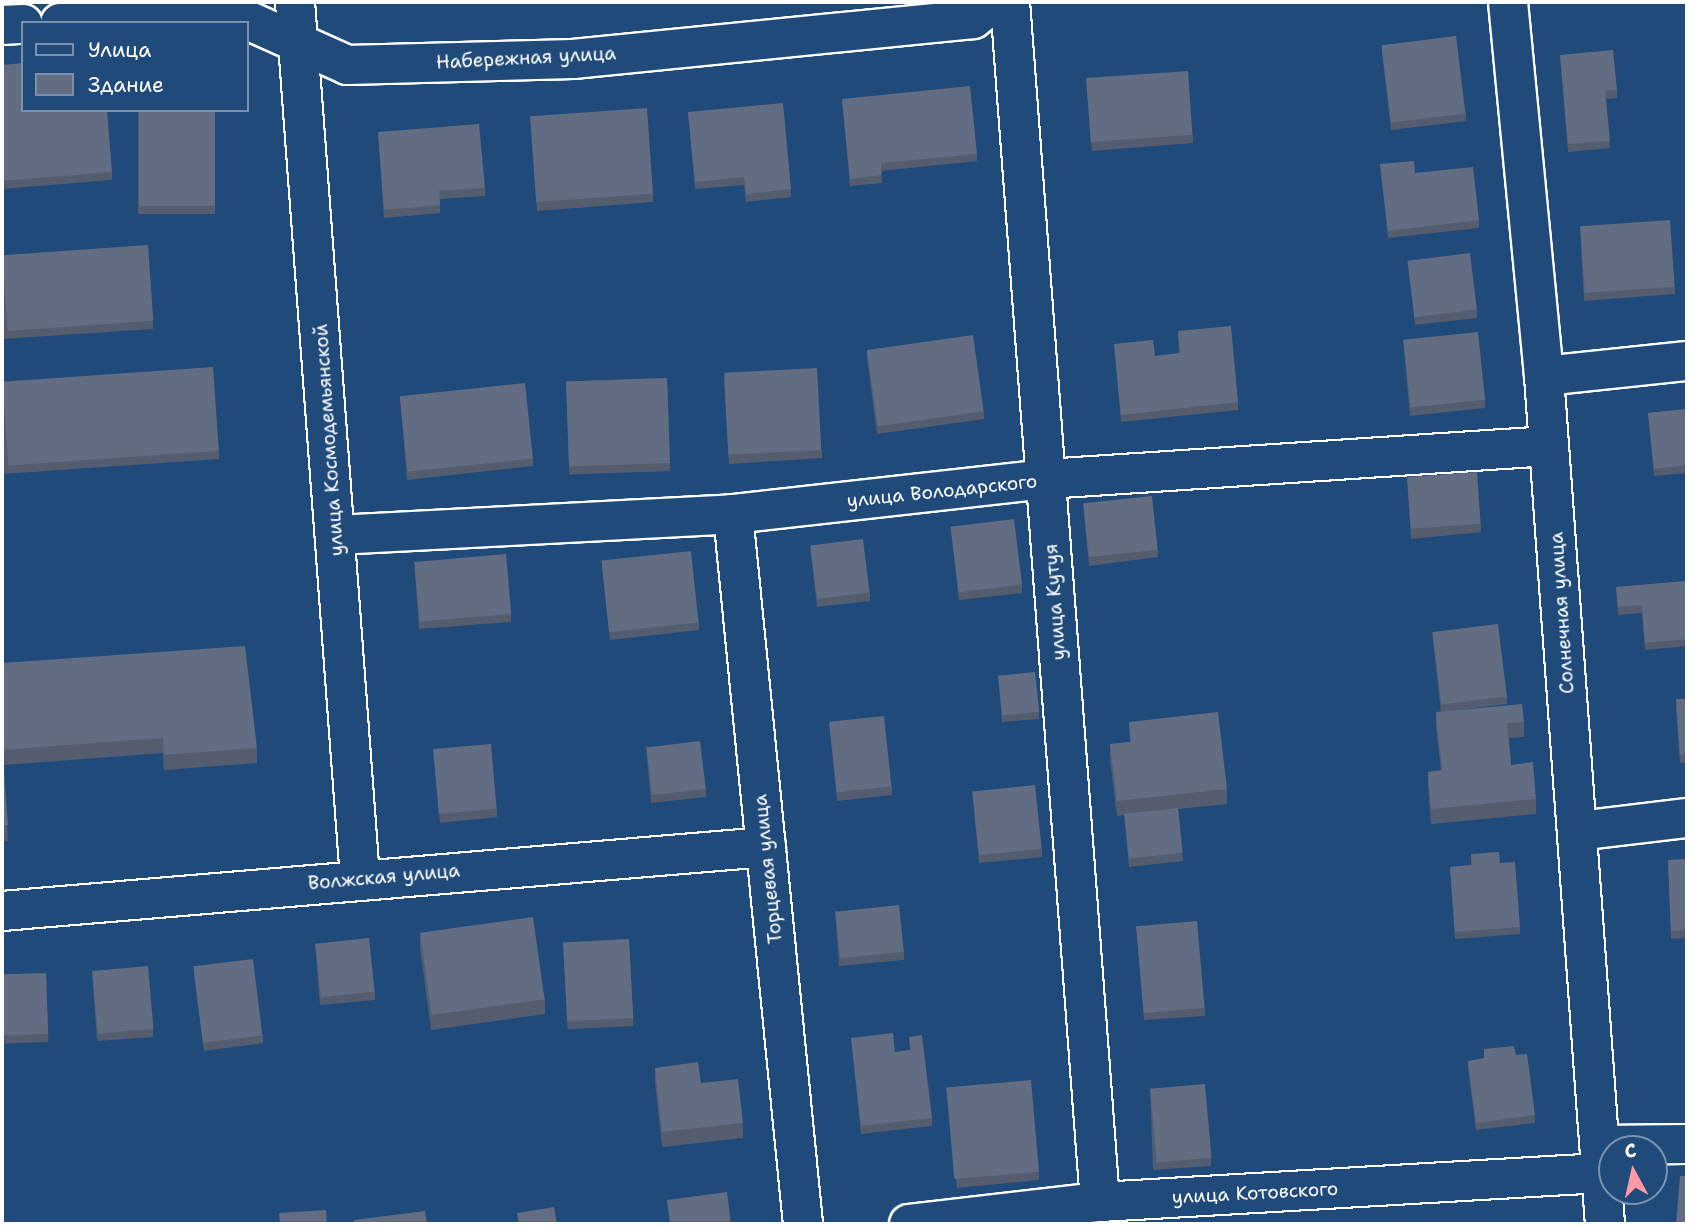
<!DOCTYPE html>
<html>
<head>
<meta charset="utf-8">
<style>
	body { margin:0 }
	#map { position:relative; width:1689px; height:1226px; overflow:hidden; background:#1f4a7a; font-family:"Shantell Sans",sans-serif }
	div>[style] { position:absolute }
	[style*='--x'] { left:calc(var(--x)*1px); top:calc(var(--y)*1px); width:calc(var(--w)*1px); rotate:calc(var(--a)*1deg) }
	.roads { filter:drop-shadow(2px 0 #fff) drop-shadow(-2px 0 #fff) drop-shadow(0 2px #fff) drop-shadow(0 -2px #fff) }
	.minor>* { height:38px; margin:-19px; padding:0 19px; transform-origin:19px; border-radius:19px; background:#1f4a7a }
	.wall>* { inset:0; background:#545d70; transform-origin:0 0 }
	.building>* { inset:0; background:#626c82; transform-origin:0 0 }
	span { translate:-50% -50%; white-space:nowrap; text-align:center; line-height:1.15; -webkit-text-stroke:5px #1f4a7a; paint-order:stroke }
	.street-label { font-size:19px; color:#fff }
	.frame { position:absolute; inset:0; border:4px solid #fff; pointer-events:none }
	.legend { position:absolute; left:21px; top:21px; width:228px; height:91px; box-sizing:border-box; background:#1f4a7a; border:2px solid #7992af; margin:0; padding:9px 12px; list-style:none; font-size:21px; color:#fff }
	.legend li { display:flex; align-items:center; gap:14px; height:35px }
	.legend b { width:35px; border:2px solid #7992af }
	.north { position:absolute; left:1598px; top:1135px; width:70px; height:70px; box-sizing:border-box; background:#1f4a7a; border:2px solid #7992af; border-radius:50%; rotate:352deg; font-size:19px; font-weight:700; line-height:28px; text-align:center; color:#fff }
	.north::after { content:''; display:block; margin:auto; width:24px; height:32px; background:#ff9aa2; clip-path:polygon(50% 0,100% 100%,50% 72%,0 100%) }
</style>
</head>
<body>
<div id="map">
	<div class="roads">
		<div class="minor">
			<div style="--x:295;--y:2;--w:878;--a:85.76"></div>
			<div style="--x:1010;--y:2;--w:1203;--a:85.71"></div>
			<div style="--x:1508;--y:2;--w:376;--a:84.5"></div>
			<div style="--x:1544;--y:376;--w:850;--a:85.89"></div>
			<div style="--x:60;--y:23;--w:176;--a:-2.6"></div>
			<div style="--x:236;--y:15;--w:122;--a:24.2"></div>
			<div style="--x:347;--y:65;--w:226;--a:-1.5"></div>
			<div style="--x:573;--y:59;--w:402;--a:-5.7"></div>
			<div style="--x:973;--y:19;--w:28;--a:-38"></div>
			<div style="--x:2;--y:25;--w:21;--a:-3"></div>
			<div style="--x:1544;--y:376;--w:144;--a:-6"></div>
			<div style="--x:733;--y:514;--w:713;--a:84.37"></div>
			<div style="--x:336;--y:535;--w:398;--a:-3"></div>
			<div style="--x:733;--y:514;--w:315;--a:-6.4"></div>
			<div style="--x:1046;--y:479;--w:504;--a:-3.75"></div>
			<div style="--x:1578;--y:831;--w:110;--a:-6.8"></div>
			<div style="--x:2;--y:911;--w:767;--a:-4.79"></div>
			<div style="--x:1600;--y:1145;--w:87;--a:-0.7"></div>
			<div style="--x:909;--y:1224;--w:192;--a:-6.6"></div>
			<div style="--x:1100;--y:1202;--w:503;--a:-3.31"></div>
		</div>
	</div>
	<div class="wall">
		<div style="clip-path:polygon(1382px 45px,1466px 113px,1466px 121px,1391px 130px,1382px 53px)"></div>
		<div style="clip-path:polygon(1560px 55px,1617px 90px,1617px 98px,1606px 99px,1610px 148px,1568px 152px)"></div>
		<div style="clip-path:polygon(2px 65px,112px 172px,112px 180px,2px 189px)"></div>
		<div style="clip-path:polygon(1086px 80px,1193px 135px,1193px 143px,1092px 151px)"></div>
		<div style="clip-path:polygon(842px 99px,977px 154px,977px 161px,881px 171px,882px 183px,850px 186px)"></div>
		<div style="left:138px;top:110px;width:77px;height:104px"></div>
		<div style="clip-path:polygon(688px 112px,791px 189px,791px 197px,746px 202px,744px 185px,695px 189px)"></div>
		<div style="clip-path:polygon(530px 118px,653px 194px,653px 202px,537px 211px)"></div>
		<div style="clip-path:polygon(378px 132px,485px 188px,485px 196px,440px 199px,440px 213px,384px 218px)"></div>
		<div style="clip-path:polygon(1380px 164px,1415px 173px,1479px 220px,1479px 228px,1388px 238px)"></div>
		<div style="clip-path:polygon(1580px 227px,1675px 287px,1675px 294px,1584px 301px)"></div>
		<div style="clip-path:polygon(2px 255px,153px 321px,153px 329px,2px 339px)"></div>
		<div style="clip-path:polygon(1408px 261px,1477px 310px,1477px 318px,1415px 325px)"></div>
		<div style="clip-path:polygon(1178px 331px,1238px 402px,1238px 410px,1121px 422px,1114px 344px,1155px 356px,1179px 353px)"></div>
		<div style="clip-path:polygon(1403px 340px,1485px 400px,1485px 408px,1410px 416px)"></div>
		<div style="clip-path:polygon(867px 350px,984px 411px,984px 419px,877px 434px,867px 358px)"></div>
		<div style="left:667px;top:378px;width:93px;height:101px;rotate:88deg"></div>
		<div style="clip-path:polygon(2px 381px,219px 451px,219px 459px,2px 474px)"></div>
		<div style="clip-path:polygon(724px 382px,822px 450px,822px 458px,729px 464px)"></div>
		<div style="clip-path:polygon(400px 396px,533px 459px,533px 466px,407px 480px)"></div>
		<div style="clip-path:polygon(1687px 409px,1687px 473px,1654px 476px,1648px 413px)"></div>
		<div style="clip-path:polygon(1407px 479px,1481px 524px,1481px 532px,1411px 539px)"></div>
		<div style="clip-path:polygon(1083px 504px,1158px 550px,1158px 557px,1089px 566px)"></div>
		<div style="clip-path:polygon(951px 527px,1022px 585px,1022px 593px,959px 600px)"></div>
		<div style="clip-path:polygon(810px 546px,870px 593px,870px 601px,817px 607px)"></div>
		<div style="clip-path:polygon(414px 561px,511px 614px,511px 622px,419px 629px)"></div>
		<div style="clip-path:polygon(602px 561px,699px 623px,699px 630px,610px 640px)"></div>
		<div style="clip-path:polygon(1687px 581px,1687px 646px,1645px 650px,1642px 613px,1618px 615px,1616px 587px)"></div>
		<div style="clip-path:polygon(1432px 632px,1507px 696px,1507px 704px,1441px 712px)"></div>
		<div style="clip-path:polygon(2px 663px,257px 748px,257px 763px,164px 770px,163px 753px,4px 765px,8px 841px,2px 841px)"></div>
		<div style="clip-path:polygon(998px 675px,1039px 712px,1039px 719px,1002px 722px)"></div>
		<div style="clip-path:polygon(1687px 699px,1687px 762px,1680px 763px,1676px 707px)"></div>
		<div style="clip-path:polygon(1436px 712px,1524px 722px,1524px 737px,1509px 738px,1511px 765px,1536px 799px,1536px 814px,1431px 824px,1428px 787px,1428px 772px,1441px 771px,1436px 727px)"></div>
		<div style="clip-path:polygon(829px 722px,892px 787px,892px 795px,837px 801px)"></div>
		<div style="clip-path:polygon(1129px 722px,1227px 789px,1227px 804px,1178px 809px,1183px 861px,1129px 867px,1124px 815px,1117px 816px,1110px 760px,1110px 744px,1130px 742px)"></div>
		<div style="clip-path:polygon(646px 746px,706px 789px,706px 797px,651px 803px)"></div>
		<div style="clip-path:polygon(433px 750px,497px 809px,497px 817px,440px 823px)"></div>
		<div style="clip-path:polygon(972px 790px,1042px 849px,1042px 857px,979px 863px)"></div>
		<div style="clip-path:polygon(1471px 854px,1500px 863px,1520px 927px,1520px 934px,1455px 939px,1450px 867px,1471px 865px)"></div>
		<div style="clip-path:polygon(1687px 859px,1687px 938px,1671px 939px,1668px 860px)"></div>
		<div style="clip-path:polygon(835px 910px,904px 952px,904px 960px,839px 966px)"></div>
		<div style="clip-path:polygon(1136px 926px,1205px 1008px,1205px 1016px,1144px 1020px)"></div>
		<div style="clip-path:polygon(420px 933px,545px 999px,545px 1014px,431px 1030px,420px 948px)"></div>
		<div style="left:629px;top:939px;width:87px;height:66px;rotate:87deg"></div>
		<div style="clip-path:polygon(315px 944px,375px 992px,375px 1000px,320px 1005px)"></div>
		<div style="clip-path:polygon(194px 967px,263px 1035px,263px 1043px,204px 1051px,194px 975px)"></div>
		<div style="clip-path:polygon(92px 971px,153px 1029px,153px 1037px,97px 1041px)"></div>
		<div style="left:46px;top:973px;width:69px;height:44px;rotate:88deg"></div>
		<div style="clip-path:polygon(909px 1037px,932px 1118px,932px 1126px,861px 1134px,851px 1038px,895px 1052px,910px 1050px)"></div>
		<div style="clip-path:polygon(1484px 1049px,1535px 1115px,1535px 1123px,1476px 1130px,1468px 1069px,1468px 1061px,1484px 1059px)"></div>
		<div style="clip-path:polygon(655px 1068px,701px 1083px,743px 1123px,743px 1138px,662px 1147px,655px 1083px)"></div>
		<div style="clip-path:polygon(1150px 1087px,1211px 1158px,1211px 1166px,1153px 1170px)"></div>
		<div style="clip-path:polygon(947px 1090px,1039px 1172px,1039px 1180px,957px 1188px)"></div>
	</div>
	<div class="building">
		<div style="left:1456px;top:36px;width:78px;height:75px;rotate:83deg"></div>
		<div style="clip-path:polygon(1613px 50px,1617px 90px,1605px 91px,1610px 141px,1568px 144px,1560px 55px)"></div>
		<div style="clip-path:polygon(23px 63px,23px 110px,107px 110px,112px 172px,2px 181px,2px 65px)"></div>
		<div style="left:1188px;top:71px;width:64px;height:102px;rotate:86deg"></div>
		<div style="clip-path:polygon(970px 86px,977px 154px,881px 163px,882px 175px,850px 179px,842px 99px)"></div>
		<div style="clip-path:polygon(783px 103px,791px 189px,746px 194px,744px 177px,695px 182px,688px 112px)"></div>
		<div style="left:647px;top:108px;width:86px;height:117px;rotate:86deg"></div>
		<div style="left:139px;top:110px;width:76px;height:96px"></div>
		<div style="clip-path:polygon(479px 124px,485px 188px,439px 191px,440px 205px,384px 210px,378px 132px)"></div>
		<div style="clip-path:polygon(1414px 161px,1415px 173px,1473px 167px,1479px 220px,1388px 231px,1380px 164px)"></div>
		<div style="left:1670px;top:220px;width:67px;height:90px;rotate:86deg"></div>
		<div style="left:148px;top:245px;width:76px;height:146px;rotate:86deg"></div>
		<div style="left:1470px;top:253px;width:57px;height:63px;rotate:83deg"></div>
		<div style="clip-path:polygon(1231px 326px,1238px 402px,1121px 415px,1114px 344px,1153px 340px,1155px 356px,1180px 353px,1178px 331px)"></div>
		<div style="left:1478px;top:332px;width:68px;height:75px;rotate:84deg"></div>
		<div style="left:973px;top:335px;width:77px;height:107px;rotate:82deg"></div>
		<div style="left:213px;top:367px;width:84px;height:211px;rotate:86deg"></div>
		<div style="left:817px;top:368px;width:82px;height:93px;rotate:87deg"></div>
		<div style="left:667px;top:378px;width:85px;height:101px;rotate:88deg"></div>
		<div style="left:525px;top:383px;width:76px;height:126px;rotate:84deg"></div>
		<div style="clip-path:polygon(1687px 409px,1687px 465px,1654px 469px,1648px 413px)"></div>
		<div style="left:1477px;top:472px;width:52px;height:70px;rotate:86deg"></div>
		<div style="left:1152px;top:496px;width:54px;height:69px;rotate:84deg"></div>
		<div style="left:1014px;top:519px;width:66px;height:64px;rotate:83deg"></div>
		<div style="left:863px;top:539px;width:54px;height:53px;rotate:83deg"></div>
		<div style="left:691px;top:551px;width:72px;height:90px;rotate:84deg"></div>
		<div style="left:506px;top:554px;width:60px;height:92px;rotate:85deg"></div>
		<div style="clip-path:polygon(1687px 581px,1687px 639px,1645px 643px,1642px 605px,1618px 607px,1616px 587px)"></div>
		<div style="left:1498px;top:624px;width:73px;height:66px;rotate:83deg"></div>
		<div style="clip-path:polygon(245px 646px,257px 748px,164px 755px,163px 738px,2px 750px,8px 825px,2px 826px,2px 663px)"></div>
		<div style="left:1035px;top:672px;width:40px;height:37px;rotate:84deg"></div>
		<div style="clip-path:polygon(1676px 699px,1687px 699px,1687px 754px,1680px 755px)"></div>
		<div style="clip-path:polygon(1522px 704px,1524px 722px,1507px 723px,1511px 765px,1533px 762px,1536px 799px,1431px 809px,1428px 772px,1442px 770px,1436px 712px)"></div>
		<div style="clip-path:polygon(1218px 712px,1227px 789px,1117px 801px,1110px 744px,1131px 742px,1129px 722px)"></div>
		<div style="left:884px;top:716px;width:71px;height:55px;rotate:84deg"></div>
		<div style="left:700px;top:741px;width:48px;height:54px;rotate:83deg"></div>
		<div style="left:491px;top:744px;width:65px;height:58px;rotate:85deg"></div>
		<div style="left:1035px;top:785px;width:64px;height:63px;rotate:84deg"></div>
		<div style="left:1178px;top:808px;width:45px;height:54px;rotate:84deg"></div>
		<div style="clip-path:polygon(1499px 852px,1500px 863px,1515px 862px,1520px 927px,1455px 932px,1450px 867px,1472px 865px,1471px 854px)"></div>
		<div style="clip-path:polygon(1687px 859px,1687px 930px,1671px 931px,1668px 860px)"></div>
		<div style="left:899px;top:905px;width:47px;height:64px;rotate:84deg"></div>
		<div style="left:533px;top:917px;width:83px;height:114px;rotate:82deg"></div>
		<div style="left:1197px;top:921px;width:87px;height:61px;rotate:85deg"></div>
		<div style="left:369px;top:938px;width:54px;height:54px;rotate:84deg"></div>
		<div style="left:629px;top:939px;width:79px;height:66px;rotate:87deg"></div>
		<div style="left:253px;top:959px;width:77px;height:60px;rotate:83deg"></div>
		<div style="left:148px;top:966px;width:63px;height:56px;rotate:85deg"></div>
		<div style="left:46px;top:973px;width:61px;height:44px;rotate:88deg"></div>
		<div style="clip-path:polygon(893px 1033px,895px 1052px,911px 1050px,909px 1037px,922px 1035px,932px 1118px,861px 1126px,851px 1038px)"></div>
		<div style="clip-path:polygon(1514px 1046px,1516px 1055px,1527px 1054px,1535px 1115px,1476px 1123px,1468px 1061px,1484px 1058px,1484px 1049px)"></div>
		<div style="clip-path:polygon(698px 1062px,701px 1083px,738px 1079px,743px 1123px,662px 1132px,655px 1068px)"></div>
		<div style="left:1031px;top:1080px;width:92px;height:85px;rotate:85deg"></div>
		<div style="left:1205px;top:1084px;width:74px;height:55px;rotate:85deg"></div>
		<div style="clip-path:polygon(1680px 1176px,1687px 1176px,1687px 1224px,1676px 1224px)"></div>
		<div style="clip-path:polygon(727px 1192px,731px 1224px,670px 1224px,667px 1200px)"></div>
		<div style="clip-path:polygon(554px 1207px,557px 1224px,519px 1224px,517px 1213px)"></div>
		<div style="clip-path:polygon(326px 1210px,327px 1224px,280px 1224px,279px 1213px)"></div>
		<div style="clip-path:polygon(425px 1211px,427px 1224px,354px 1224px,354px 1220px)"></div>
	</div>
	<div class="street-label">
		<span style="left:526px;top:58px;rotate:-3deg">Набережная улица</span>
		<span style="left:329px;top:440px;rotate:-94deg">улица Космодемьянской</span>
		<span style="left:942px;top:491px;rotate:-6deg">улица Володарского</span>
		<span style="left:1055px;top:602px;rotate:-94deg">улица Кутуя</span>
		<span style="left:1562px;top:613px;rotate:-94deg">Солнечная улица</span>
		<span style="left:768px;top:869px;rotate:-96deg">Торцевая улица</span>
		<span style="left:384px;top:877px;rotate:-5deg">Волжская улица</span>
		<span style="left:1255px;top:1193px;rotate:-3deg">улица Котовского</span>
	</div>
	<div class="frame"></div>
	<ul class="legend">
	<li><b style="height:9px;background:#1f4a7a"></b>Улица</li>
	<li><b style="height:19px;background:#626c82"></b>Здание</li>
	</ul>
	<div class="north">С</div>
</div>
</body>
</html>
